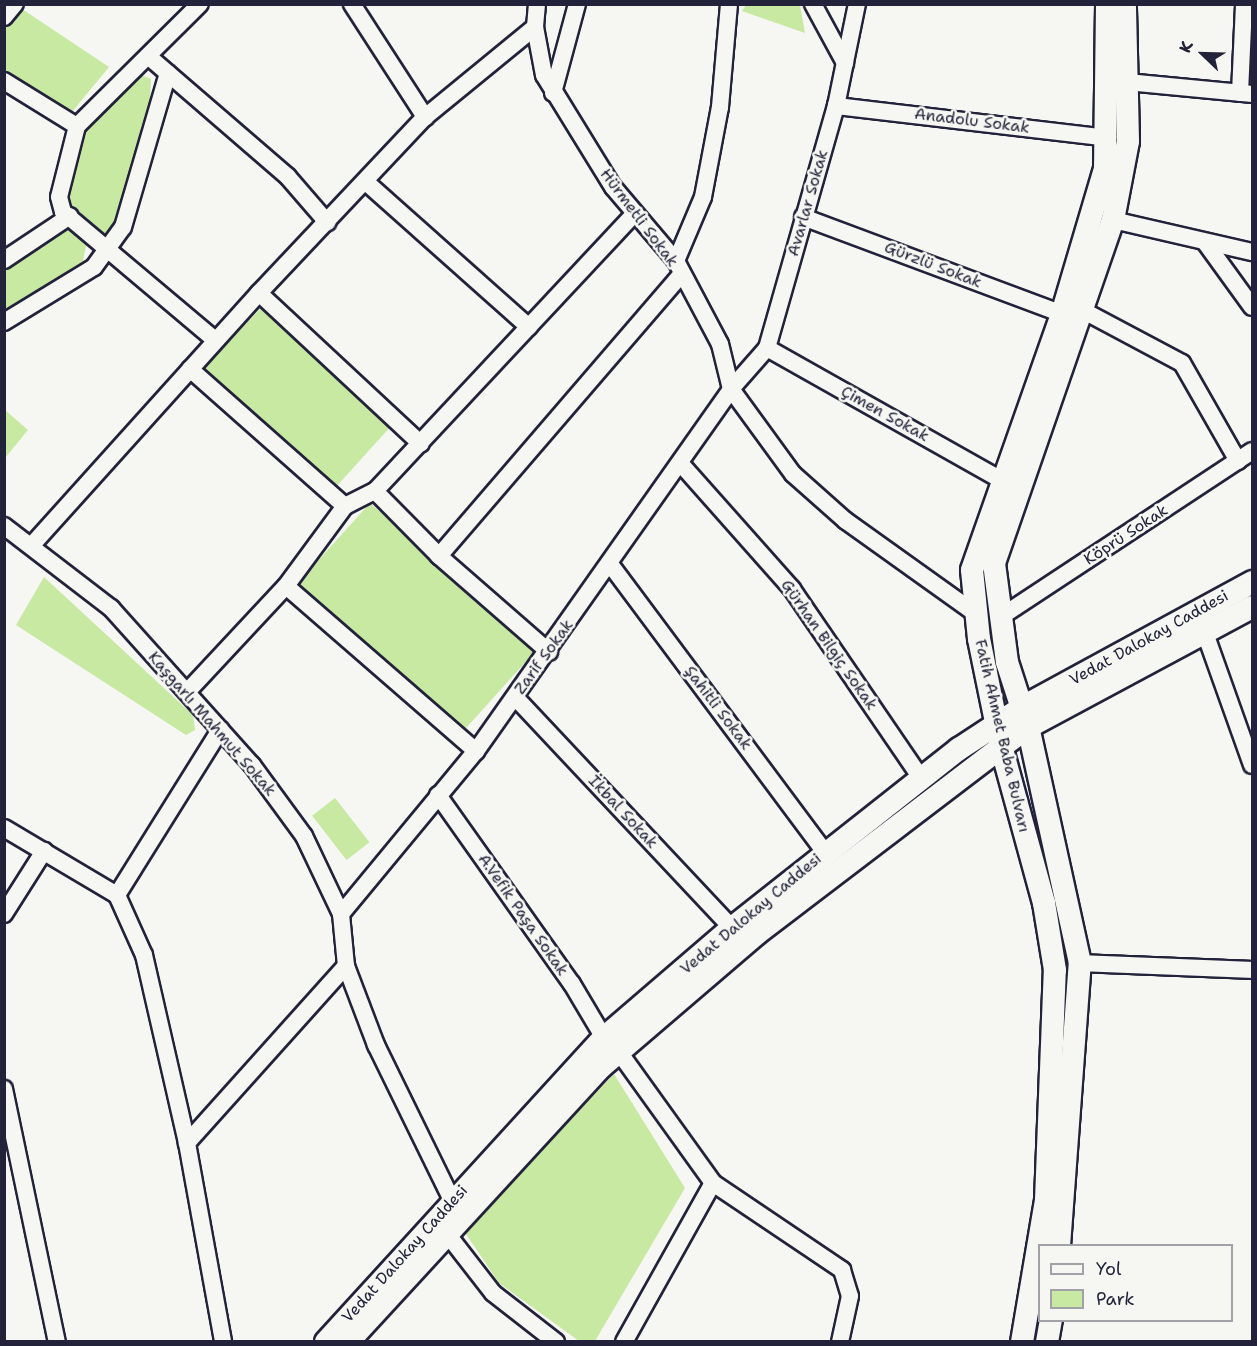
<!DOCTYPE html>
<html>
<head>
<meta charset="utf-8">
<style>
	body { margin:0 }
	#map { position:relative; width:1257px; height:1346px; overflow:hidden; background:#f6f6f2; font-family:"Shantell Sans",sans-serif }
	div>[style] { position:absolute }
	[style*='--x'] { left:calc(var(--x)*1px); top:calc(var(--y)*1px); width:calc(var(--w)*1px); rotate:calc(var(--a)*1deg) }
	.green>* { inset:0; background:#c7e9a2; transform-origin:0 0 }
	.roads { filter:drop-shadow(2px 0 #22223b) drop-shadow(-2px 0 #22223b) drop-shadow(0 2px #22223b) drop-shadow(0 -2px #22223b) }
	.minor>* { height:16px; margin:-8px; padding:0 8px; transform-origin:8px; border-radius:8px; background:#f6f6f2 }
	.secondary>* { height:22px; margin:-11px; padding:0 11px; transform-origin:11px; border-radius:11px; background:#f6f6f2 }
	span { translate:-50% -50%; white-space:nowrap; text-align:center; line-height:1.15; -webkit-text-stroke:5px #f6f6f2; paint-order:stroke }
	.street-label { font-size:16px; color:#22223b }
	.frame { position:absolute; inset:0; border:6px solid #22223b; pointer-events:none }
	.legend { position:absolute; left:1038px; top:1244px; width:195px; height:78px; box-sizing:border-box; background:#f6f6f2; border:2px solid #a1a1a9; margin:0; padding:8px 10px; list-style:none; font-size:18px; color:#22223b }
	.legend li { display:flex; align-items:center; gap:12px; height:30px }
	.legend b { width:30px; border:2px solid #a1a1a9 }
	.north { position:absolute; left:1173px; top:24px; width:60px; height:60px; -webkit-text-stroke:4px #f6f6f2; paint-order:stroke; rotate:293deg; font-size:16px; font-weight:700; line-height:24px; text-align:center; color:#22223b }
	.north::after { content:''; display:block; margin:auto; width:21px; height:27px; background:#22223b; clip-path:polygon(50% 0,100% 100%,50% 72%,0 100%) }
</style>
</head>
<body>
<div id="map">
	<div class="green">
		<div style="clip-path:polygon(746px 5px,800px 5px,805px 33px,742px 11px)"></div>
		<div style="clip-path:polygon(19px 7px,109px 67px,71px 113px,5px 75px,5px 24px)"></div>
		<div style="clip-path:polygon(139px 74px,151px 79px,150px 99px,137px 158px,109px 237px,64px 199px,85px 125px)"></div>
		<div style="clip-path:polygon(69px 227px,87px 241px,83px 261px,5px 311px,5px 270px)"></div>
		<div style="clip-path:polygon(261px 308px,392px 425px,335px 488px,206px 376px,204px 368px)"></div>
		<div style="clip-path:polygon(5px 410px,28px 430px,5px 458px)"></div>
		<div style="left:370px;top:503px;width:222px;height:110px;rotate:42deg"></div>
		<div style="clip-path:polygon(44px 577px,193px 715px,195px 730px,186px 735px,16px 625px)"></div>
		<div style="left:335px;top:798px;width:56px;height:29px;rotate:52deg"></div>
		<div style="clip-path:polygon(614px 1074px,685px 1188px,595px 1341px,579px 1341px,499px 1283px,464px 1231px)"></div>
	</div>
	<div class="roads">
		<div class="minor">
			<div style="--x:352;--y:4;--w:135;--a:57.1"></div>
			<div style="--x:537;--y:4;--w:23;--a:95"></div>
			<div style="--x:535;--y:27;--w:49;--a:79.4"></div>
			<div style="--x:544;--y:75;--w:132;--a:58.4"></div>
			<div style="--x:613;--y:187;--w:97;--a:49.6"></div>
			<div style="--x:676;--y:261;--w:94;--a:62.1"></div>
			<div style="--x:720;--y:344;--w:46;--a:76.3"></div>
			<div style="--x:731;--y:389;--w:105;--a:53.9"></div>
			<div style="--x:793;--y:474;--w:71;--a:41.6"></div>
			<div style="--x:846;--y:521;--w:158;--a:35.5"></div>
			<div style="--x:813;--y:4;--w:67;--a:61.5"></div>
			<div style="--x:4;--y:17;--w:17;--a:-50"></div>
			<div style="--x:148;--y:56;--w:185;--a:40.8"></div>
			<div style="--x:288;--y:177;--w:60;--a:49.1"></div>
			<div style="--x:4;--y:81;--w:86;--a:31.7"></div>
			<div style="--x:77;--y:126;--w:73;--a:104.2"></div>
			<div style="--x:59;--y:197;--w:16;--a:75"></div>
			<div style="--x:63;--y:212;--w:199;--a:40.1"></div>
			<div style="--x:1127;--y:82;--w:126;--a:5.5"></div>
			<div style="--x:553;--y:93;--w:92;--a:-74.9"></div>
			<div style="--x:1240;--y:93;--w:89;--a:-87.4"></div>
			<div style="--x:836;--y:106;--w:274;--a:6.7"></div>
			<div style="--x:77;--y:126;--w:173;--a:-44.8"></div>
			<div style="--x:366;--y:182;--w:218;--a:41.7"></div>
			<div style="--x:803;--y:217;--w:277;--a:20.5"></div>
			<div style="--x:1113;--y:220;--w:143;--a:13"></div>
			<div style="--x:1205;--y:242;--w:80;--a:54.1"></div>
			<div style="--x:4;--y:260;--w:79;--a:-33.7"></div>
			<div style="--x:676;--y:261;--w:69;--a:-67.1"></div>
			<div style="--x:703;--y:197;--w:92;--a:-79.3"></div>
			<div style="--x:720;--y:107;--w:103;--a:-85"></div>
			<div style="--x:259;--y:293;--w:221;--a:43"></div>
			<div style="--x:1084;--y:311;--w:111;--a:28"></div>
			<div style="--x:1182;--y:363;--w:113;--a:60.3"></div>
			<div style="--x:4;--y:322;--w:105;--a:-31.4"></div>
			<div style="--x:94;--y:267;--w:49;--a:-54.1"></div>
			<div style="--x:123;--y:227;--w:160;--a:-73.7"></div>
			<div style="--x:767;--y:348;--w:271;--a:29.4"></div>
			<div style="--x:190;--y:369;--w:207;--a:41.5"></div>
			<div style="--x:681;--y:464;--w:167;--a:48.4"></div>
			<div style="--x:792;--y:589;--w:229;--a:55.7"></div>
			<div style="--x:375;--y:491;--w:91;--a:45.4"></div>
			<div style="--x:439;--y:556;--w:146;--a:41.1"></div>
			<div style="--x:4;--y:526;--w:135;--a:37.5"></div>
			<div style="--x:111;--y:608;--w:211;--a:48.1"></div>
			<div style="--x:252;--y:765;--w:88;--a:53.8"></div>
			<div style="--x:304;--y:836;--w:86;--a:64.6"></div>
			<div style="--x:341;--y:914;--w:52;--a:84.5"></div>
			<div style="--x:346;--y:966;--w:85;--a:69.2"></div>
			<div style="--x:376;--y:1045;--w:173;--a:63.9"></div>
			<div style="--x:32;--y:545;--w:339;--a:-48"></div>
			<div style="--x:259;--y:293;--w:242;--a:-46.7"></div>
			<div style="--x:425;--y:117;--w:142;--a:-39.3"></div>
			<div style="--x:439;--y:556;--w:371;--a:-49.3"></div>
			<div style="--x:610;--y:564;--w:359;--a:53.3"></div>
			<div style="--x:286;--y:586;--w:252;--a:41"></div>
			<div style="--x:999;--y:618;--w:303;--a:-33.4"></div>
			<div style="--x:1205;--y:633;--w:140;--a:70.4"></div>
			<div style="--x:187;--y:692;--w:145;--a:-47"></div>
			<div style="--x:286;--y:586;--w:99;--a:-53.6"></div>
			<div style="--x:345;--y:506;--w:34;--a:-27"></div>
			<div style="--x:375;--y:491;--w:378;--a:-46.9"></div>
			<div style="--x:515;--y:697;--w:317;--a:46.8"></div>
			<div style="--x:438;--y:795;--w:232;--a:54.7"></div>
			<div style="--x:572;--y:984;--w:63;--a:59.3"></div>
			<div style="--x:4;--y:828;--w:131;--a:30.7"></div>
			<div style="--x:117;--y:895;--w:66;--a:65.8"></div>
			<div style="--x:144;--y:955;--w:193;--a:77.1"></div>
			<div style="--x:187;--y:1143;--w:202;--a:79.7"></div>
			<div style="--x:117;--y:895;--w:195;--a:-58"></div>
			<div style="--x:4;--y:914;--w:75;--a:-57.6"></div>
			<div style="--x:341;--y:914;--w:212;--a:-50.4"></div>
			<div style="--x:476;--y:751;--w:443;--a:-54.8"></div>
			<div style="--x:731;--y:389;--w:55;--a:-48.7"></div>
			<div style="--x:767;--y:348;--w:252;--a:-74.1"></div>
			<div style="--x:836;--y:106;--w:104;--a:-78.4"></div>
			<div style="--x:1080;--y:963;--w:172;--a:2.3"></div>
			<div style="--x:619;--y:1052;--w:161;--a:54.3"></div>
			<div style="--x:713;--y:1183;--w:156;--a:34"></div>
			<div style="--x:842;--y:1270;--w:27;--a:73"></div>
			<div style="--x:850;--y:1296;--w:47;--a:102.3"></div>
			<div style="--x:4;--y:1089;--w:258;--a:78.2"></div>
			<div style="--x:187;--y:1143;--w:238;--a:-48.1"></div>
			<div style="--x:448;--y:1235;--w:73;--a:52.2"></div>
			<div style="--x:493;--y:1293;--w:80;--a:37.9"></div>
			<div style="--x:624;--y:1342;--w:182;--a:-60.8"></div>
		</div>
		<div class="secondary">
			<div style="--x:1059;--y:1246;--w:284;--a:-85.8"></div>
			<div style="--x:1080;--y:963;--w:242;--a:-102.4"></div>
			<div style="--x:1028;--y:727;--w:68;--a:-107.9"></div>
			<div style="--x:1007;--y:662;--w:100;--a:-97.5"></div>
			<div style="--x:994;--y:563;--w:363;--a:-70.9"></div>
			<div style="--x:1113;--y:220;--w:80;--a:-79.2"></div>
			<div style="--x:1128;--y:141;--w:137;--a:-91.3"></div>
			<div style="--x:326;--y:1342;--w:412;--a:-47.6"></div>
			<div style="--x:604;--y:1038;--w:169;--a:-40.7"></div>
			<div style="--x:732;--y:928;--w:289;--a:-38.3"></div>
			<div style="--x:959;--y:749;--w:77;--a:-33.3"></div>
			<div style="--x:1023;--y:707;--w:261;--a:-28.6"></div>
			<div style="--x:348;--y:1342;--w:374;--a:-47.4"></div>
			<div style="--x:601;--y:1067;--w:204;--a:-40.6"></div>
			<div style="--x:756;--y:934;--w:342;--a:-37.3"></div>
			<div style="--x:1028;--y:727;--w:254;--a:-28.2"></div>
			<div style="--x:1022;--y:1342;--w:144;--a:-80.4"></div>
			<div style="--x:1046;--y:1200;--w:230;--a:-87.8"></div>
			<div style="--x:1055;--y:970;--w:68;--a:-99.3"></div>
			<div style="--x:1044;--y:903;--w:163;--a:-105.3"></div>
			<div style="--x:1001;--y:746;--w:109;--a:-101.6"></div>
			<div style="--x:979;--y:639;--w:69;--a:-95.8"></div>
			<div style="--x:972;--y:570;--w:271;--a:-70.6"></div>
			<div style="--x:1062;--y:314;--w:151;--a:-73.5"></div>
			<div style="--x:1105;--y:169;--w:165;--a:-89.3"></div>
			<div style="--x:1047;--y:1342;--w:22;--a:-80"></div>
		</div>
	</div>
	<div class="street-label">
		<span style="left:972px;top:121px;rotate:7deg">Anadolu Sokak</span>
		<span style="left:808px;top:203px;rotate:-74deg">Avarlar Sokak</span>
		<span style="left:639px;top:218px;rotate:53deg">Hürmetli Sokak</span>
		<span style="left:933px;top:265px;rotate:21deg">Gürzlü Sokak</span>
		<span style="left:885px;top:414px;rotate:29deg">Çimen Sokak</span>
		<span style="left:1126px;top:535px;rotate:-33deg">Köprü Sokak</span>
		<span style="left:1149px;top:638px;rotate:-29deg">Vedat Dalokay Caddesi</span>
		<span style="left:829px;top:645px;rotate:55deg">Gürhan Bilgiç Sokak</span>
		<span style="left:544px;top:657px;rotate:-54deg">Zarif Sokak</span>
		<span style="left:718px;top:708px;rotate:53deg">Şahitli Sokak</span>
		<span style="left:212px;top:724px;rotate:49deg">Kaşgarlı Mahmut Sokak</span>
		<span style="left:1002px;top:736px;rotate:77deg">Fatih Ahmet Baba Bulvarı</span>
		<span style="left:623px;top:812px;rotate:47deg">İkbal Sokak</span>
		<span style="left:751px;top:914px;rotate:-40deg">Vedat Dalokay Caddesi</span>
		<span style="left:523px;top:915px;rotate:55deg">A.Vefik Paşa Sokak</span>
		<span style="left:405px;top:1254px;rotate:-48deg">Vedat Dalokay Caddesi</span>
	</div>
	<div class="frame"></div>
	<ul class="legend">
	<li><b style="height:8px;background:#f6f6f2"></b>Yol</li>
	<li><b style="height:16px;background:#c7e9a2"></b>Park</li>
	</ul>
	<div class="north">K</div>
</div>
</body>
</html>
